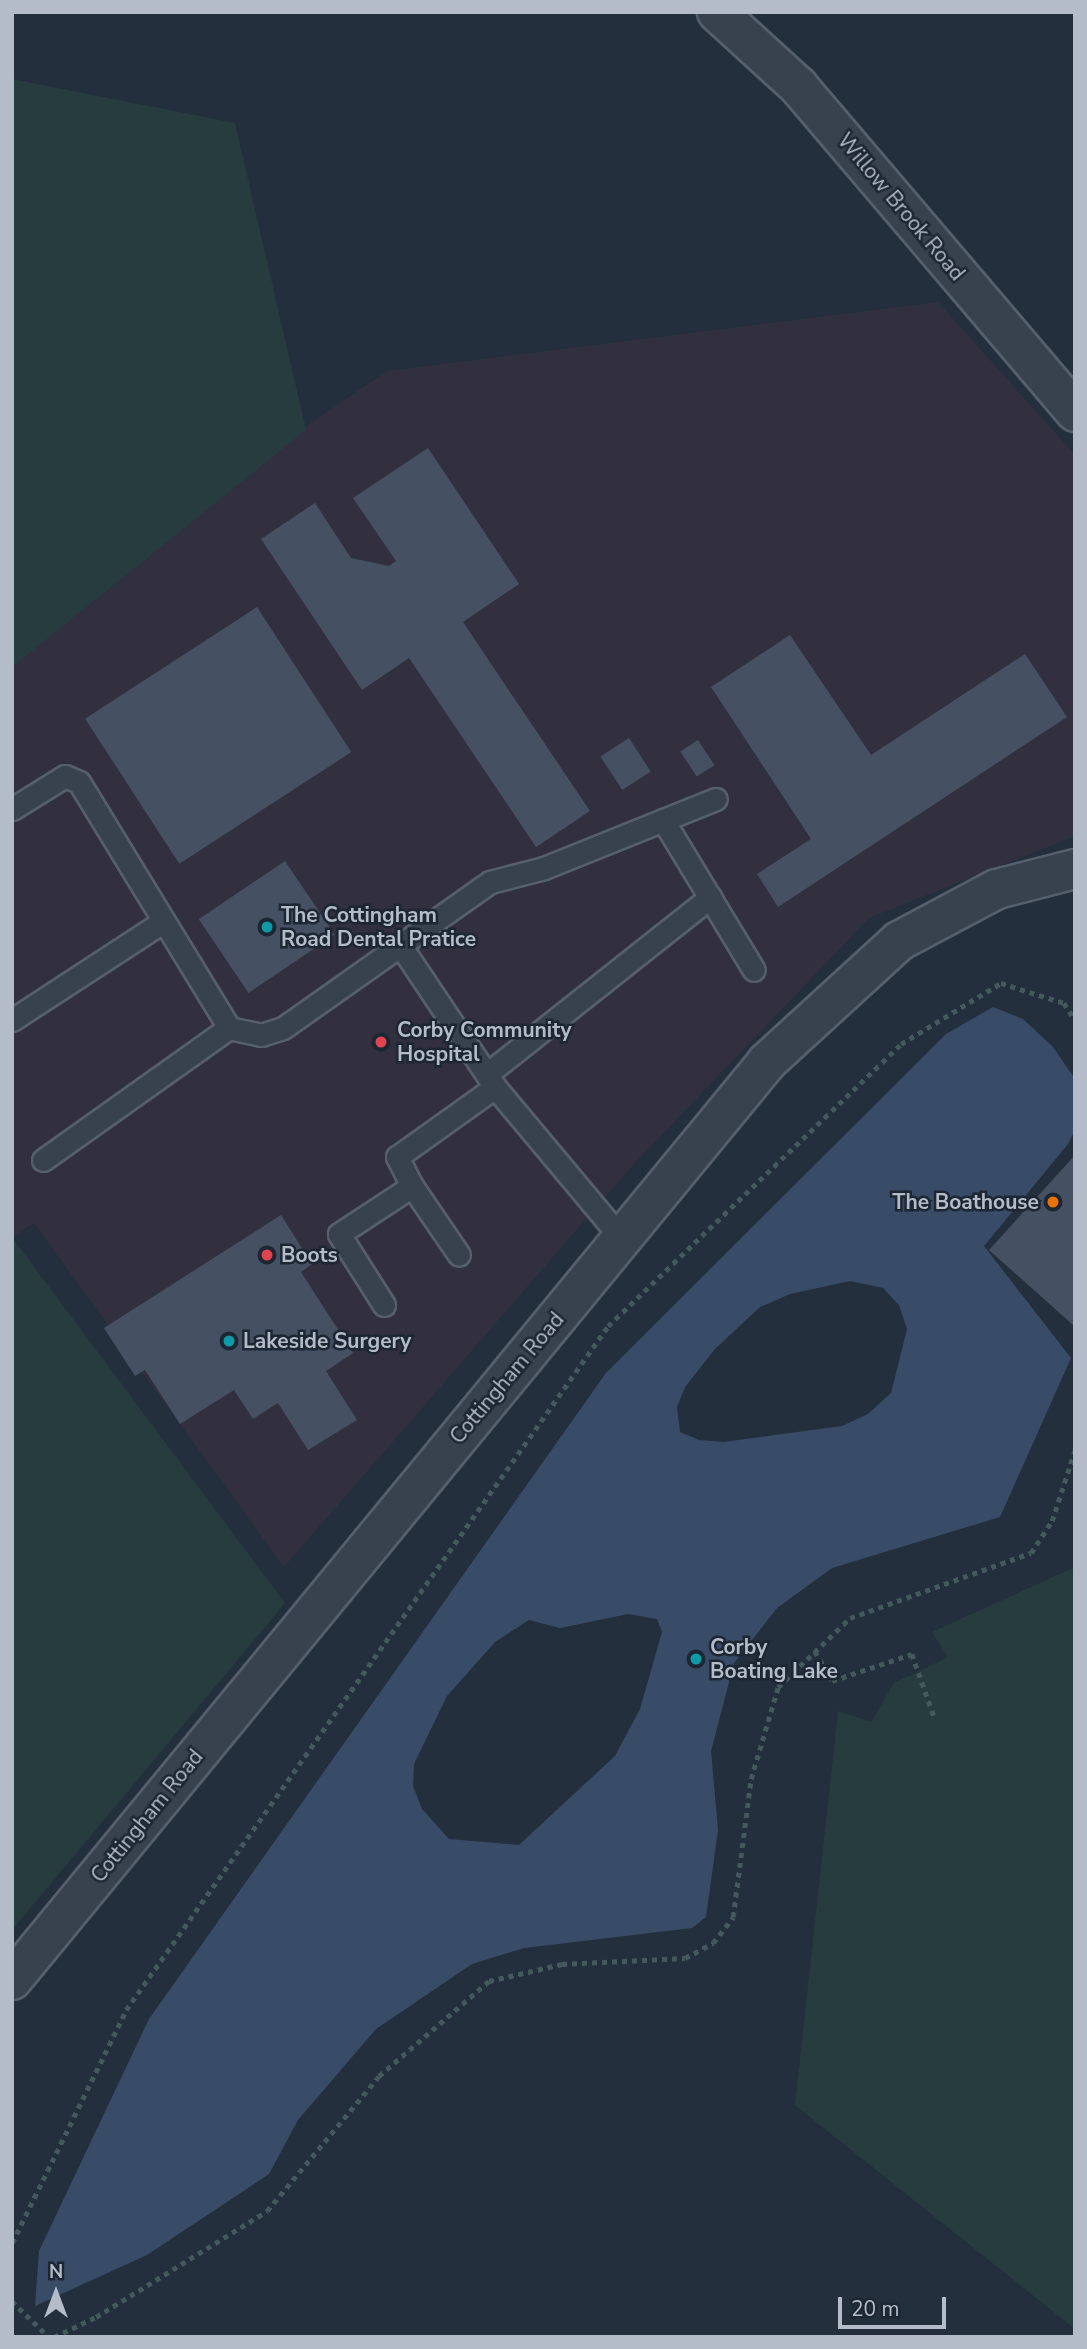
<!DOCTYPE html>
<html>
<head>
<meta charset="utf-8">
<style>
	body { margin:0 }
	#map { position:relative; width:1087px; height:2349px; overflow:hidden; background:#242f3e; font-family:"Nunito Sans",sans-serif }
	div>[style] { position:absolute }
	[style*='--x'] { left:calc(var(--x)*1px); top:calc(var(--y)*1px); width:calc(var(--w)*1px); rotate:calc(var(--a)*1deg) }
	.medical>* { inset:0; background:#32303f }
	.green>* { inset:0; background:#263c3f }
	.water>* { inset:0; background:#394c67 }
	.building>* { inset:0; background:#455162; transform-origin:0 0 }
	.path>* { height:4.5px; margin-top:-2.25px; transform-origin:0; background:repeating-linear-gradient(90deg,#44595c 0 5px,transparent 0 10px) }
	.roads { filter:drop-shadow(2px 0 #565f6c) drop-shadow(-2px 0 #565f6c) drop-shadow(0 2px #565f6c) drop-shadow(0 -2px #565f6c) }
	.service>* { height:21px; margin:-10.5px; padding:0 10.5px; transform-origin:10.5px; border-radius:10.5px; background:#38414e }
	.tertiary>* { height:38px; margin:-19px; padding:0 19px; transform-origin:19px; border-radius:19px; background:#38414e }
	.dots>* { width:19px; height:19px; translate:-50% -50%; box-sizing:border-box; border:4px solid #1d2633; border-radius:50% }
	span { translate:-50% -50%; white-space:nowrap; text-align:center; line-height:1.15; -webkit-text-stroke:5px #1d2633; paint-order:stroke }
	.street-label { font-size:21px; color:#b4bcc9 }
	.poi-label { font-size:21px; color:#b4bcc9; font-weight:700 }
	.left { translate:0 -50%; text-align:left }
	.right { translate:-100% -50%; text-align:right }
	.frame { position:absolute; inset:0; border:14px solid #b4bcc9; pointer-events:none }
	.north { position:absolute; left:21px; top:2258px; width:70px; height:70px; -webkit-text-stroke:5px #1d2633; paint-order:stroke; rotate:0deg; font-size:19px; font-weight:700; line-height:28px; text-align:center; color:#b4bcc9 }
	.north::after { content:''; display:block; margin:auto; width:24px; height:32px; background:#b4bcc9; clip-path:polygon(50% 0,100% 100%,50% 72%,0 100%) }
	.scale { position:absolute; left:838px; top:2297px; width:108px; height:32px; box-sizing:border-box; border:4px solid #b4bcc9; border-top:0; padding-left:9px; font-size:21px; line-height:24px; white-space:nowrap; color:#b4bcc9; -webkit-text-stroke:5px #1d2633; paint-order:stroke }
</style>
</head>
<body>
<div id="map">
	<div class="medical">
		<div style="clip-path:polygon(938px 302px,1075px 455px,1075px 836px,869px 918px,631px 1167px,284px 1567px,34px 1223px,12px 1238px,12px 627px,387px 371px)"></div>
	</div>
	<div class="green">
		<div style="clip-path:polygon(12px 79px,235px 123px,306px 430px,12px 667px)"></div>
		<div style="clip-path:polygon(14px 1240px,285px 1603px,12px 1930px,12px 1242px)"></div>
		<div style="clip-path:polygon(1075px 1567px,1075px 2329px,795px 2105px,838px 1711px,871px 1722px,894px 1683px,948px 1657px,932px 1632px)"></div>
	</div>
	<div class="water">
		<div style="clip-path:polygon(evenodd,993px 1007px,1023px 1019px,1053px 1047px,1075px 1079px,1075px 1130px,1068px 1144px,984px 1246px,1071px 1358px,1000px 1517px,832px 1568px,777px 1608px,734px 1663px,711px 1751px,718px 1830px,706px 1917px,692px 1928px,524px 1948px,472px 1964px,376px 2029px,298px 2120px,269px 2174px,147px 2255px,35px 2306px,39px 2251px,149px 2019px,606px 1373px,946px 1034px,993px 1007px,850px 1281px,883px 1288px,899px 1305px,907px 1329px,891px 1393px,868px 1414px,842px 1426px,724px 1442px,699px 1440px,680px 1432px,677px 1407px,685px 1387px,715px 1349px,760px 1307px,790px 1294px,850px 1281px,993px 1007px,628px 1614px,657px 1619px,662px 1632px,640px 1709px,615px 1756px,519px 1845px,449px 1839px,422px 1809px,413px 1786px,414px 1764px,447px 1696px,495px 1642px,529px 1620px,560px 1628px,628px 1614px)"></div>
	</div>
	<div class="building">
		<div style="clip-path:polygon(428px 448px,519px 584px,463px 622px,590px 811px,536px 847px,409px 658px,362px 690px,261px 539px,315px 503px,351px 558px,389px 566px,396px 561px,353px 498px)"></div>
		<div style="left:257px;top:607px;width:173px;height:205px;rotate:57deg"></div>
		<div style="clip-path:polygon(790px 635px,871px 755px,1025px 654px,1067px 717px,778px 907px,757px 874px,811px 839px,711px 687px)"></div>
		<div style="left:629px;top:738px;width:40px;height:34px;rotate:57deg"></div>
		<div style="left:698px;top:740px;width:30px;height:21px;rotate:57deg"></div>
		<div style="left:285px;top:861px;width:89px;height:104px;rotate:56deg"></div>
		<div style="clip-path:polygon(1075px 1155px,1075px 1323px,1073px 1325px,989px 1250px)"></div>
		<div style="clip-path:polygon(281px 1215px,312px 1264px,301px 1272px,353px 1353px,326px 1371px,357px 1420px,308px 1450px,278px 1403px,253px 1419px,234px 1390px,180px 1424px,145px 1370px,135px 1376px,104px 1328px)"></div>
	</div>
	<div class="path">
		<div style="--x:815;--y:1651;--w:34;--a:60"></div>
		<div style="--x:832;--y:1681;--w:84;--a:-18.6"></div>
		<div style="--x:912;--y:1654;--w:66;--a:70.5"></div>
		<div style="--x:12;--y:2243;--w:259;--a:-63.9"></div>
		<div style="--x:126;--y:2010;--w:837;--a:-54.83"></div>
		<div style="--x:608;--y:1326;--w:407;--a:-43.9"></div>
		<div style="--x:901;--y:1044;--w:117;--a:-31.4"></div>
		<div style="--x:1001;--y:983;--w:66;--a:17.6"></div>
		<div style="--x:1064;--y:1003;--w:20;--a:57"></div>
		<div style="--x:12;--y:2301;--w:52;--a:44.2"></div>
		<div style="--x:54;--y:2337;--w:47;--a:-25.5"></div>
		<div style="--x:96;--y:2317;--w:201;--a:-31.8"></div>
		<div style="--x:267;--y:2211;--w:175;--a:-50.3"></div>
		<div style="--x:379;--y:2076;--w:145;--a:-40.8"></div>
		<div style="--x:489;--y:1981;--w:75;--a:-13.1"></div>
		<div style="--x:562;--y:1964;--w:123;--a:-2.8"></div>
		<div style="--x:685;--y:1958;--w:32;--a:-28"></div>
		<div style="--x:713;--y:1943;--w:33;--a:-52"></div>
		<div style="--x:733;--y:1917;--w:139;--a:-82.6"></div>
		<div style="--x:751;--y:1779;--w:96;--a:-73.6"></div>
		<div style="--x:778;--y:1687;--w:100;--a:-43.8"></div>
		<div style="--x:850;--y:1618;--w:192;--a:-19.8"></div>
		<div style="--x:1031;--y:1553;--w:38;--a:-57"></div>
		<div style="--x:1052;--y:1521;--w:75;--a:-72.1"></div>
	</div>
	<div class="roads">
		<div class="service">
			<div style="--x:12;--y:809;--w:62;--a:-31.9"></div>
			<div style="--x:65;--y:776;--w:15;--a:23"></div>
			<div style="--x:79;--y:782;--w:288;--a:58.6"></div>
			<div style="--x:229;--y:1028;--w:33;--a:12"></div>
			<div style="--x:261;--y:1035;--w:23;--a:-18"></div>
			<div style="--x:283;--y:1028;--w:253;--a:-35.2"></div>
			<div style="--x:490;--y:882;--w:56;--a:-14.5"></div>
			<div style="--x:544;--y:868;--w:185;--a:-21.9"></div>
			<div style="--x:663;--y:820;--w:175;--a:58.8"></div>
			<div style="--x:400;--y:945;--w:171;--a:56.2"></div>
			<div style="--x:495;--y:1087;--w:198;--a:50.1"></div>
			<div style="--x:12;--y:1020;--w:181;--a:-33.1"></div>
			<div style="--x:487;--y:1074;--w:285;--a:-38.4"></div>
			<div style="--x:43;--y:1160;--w:228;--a:-35.4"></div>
			<div style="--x:412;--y:1186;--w:83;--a:55.7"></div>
			<div style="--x:384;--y:1305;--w:84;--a:-122.4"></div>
			<div style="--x:339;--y:1234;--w:87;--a:-33.3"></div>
			<div style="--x:412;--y:1186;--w:33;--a:-117"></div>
			<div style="--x:397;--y:1157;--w:120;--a:-35.5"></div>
		</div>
		<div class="tertiary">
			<div style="--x:717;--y:12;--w:110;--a:42.4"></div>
			<div style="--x:798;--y:86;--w:428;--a:49.6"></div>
			<div style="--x:12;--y:1980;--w:1189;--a:-50.56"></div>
			<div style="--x:767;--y:1062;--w:179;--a:-42.5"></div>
			<div style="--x:899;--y:941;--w:111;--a:-28"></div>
			<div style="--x:997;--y:889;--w:81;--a:-14.4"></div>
		</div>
	</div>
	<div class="dots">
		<div style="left:267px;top:927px;background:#0f9aa8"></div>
		<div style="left:381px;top:1042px;background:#e0444e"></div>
		<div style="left:1053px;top:1202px;background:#e8710a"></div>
		<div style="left:267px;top:1255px;background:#e0444e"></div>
		<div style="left:229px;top:1341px;background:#0f9aa8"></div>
		<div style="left:696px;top:1659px;background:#0f9aa8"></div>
	</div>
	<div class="street-label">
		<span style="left:901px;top:207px;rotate:50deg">Willow Brook Road</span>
		<span style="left:507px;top:1378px;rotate:-50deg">Cottingham Road</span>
		<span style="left:147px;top:1816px;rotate:-51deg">Cottingham Road</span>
	</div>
	<div class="poi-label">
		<span class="left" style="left:281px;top:927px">The Cottingham<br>Road Dental Pratice</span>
		<span class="left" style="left:397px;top:1042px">Corby Community<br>Hospital</span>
		<span class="right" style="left:1039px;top:1202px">The Boathouse</span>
		<span class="left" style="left:281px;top:1255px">Boots</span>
		<span class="left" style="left:243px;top:1341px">Lakeside Surgery</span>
		<span class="left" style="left:710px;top:1659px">Corby<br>Boating Lake</span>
	</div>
	<div class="frame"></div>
	<div class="north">N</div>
	<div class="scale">20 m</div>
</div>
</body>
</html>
